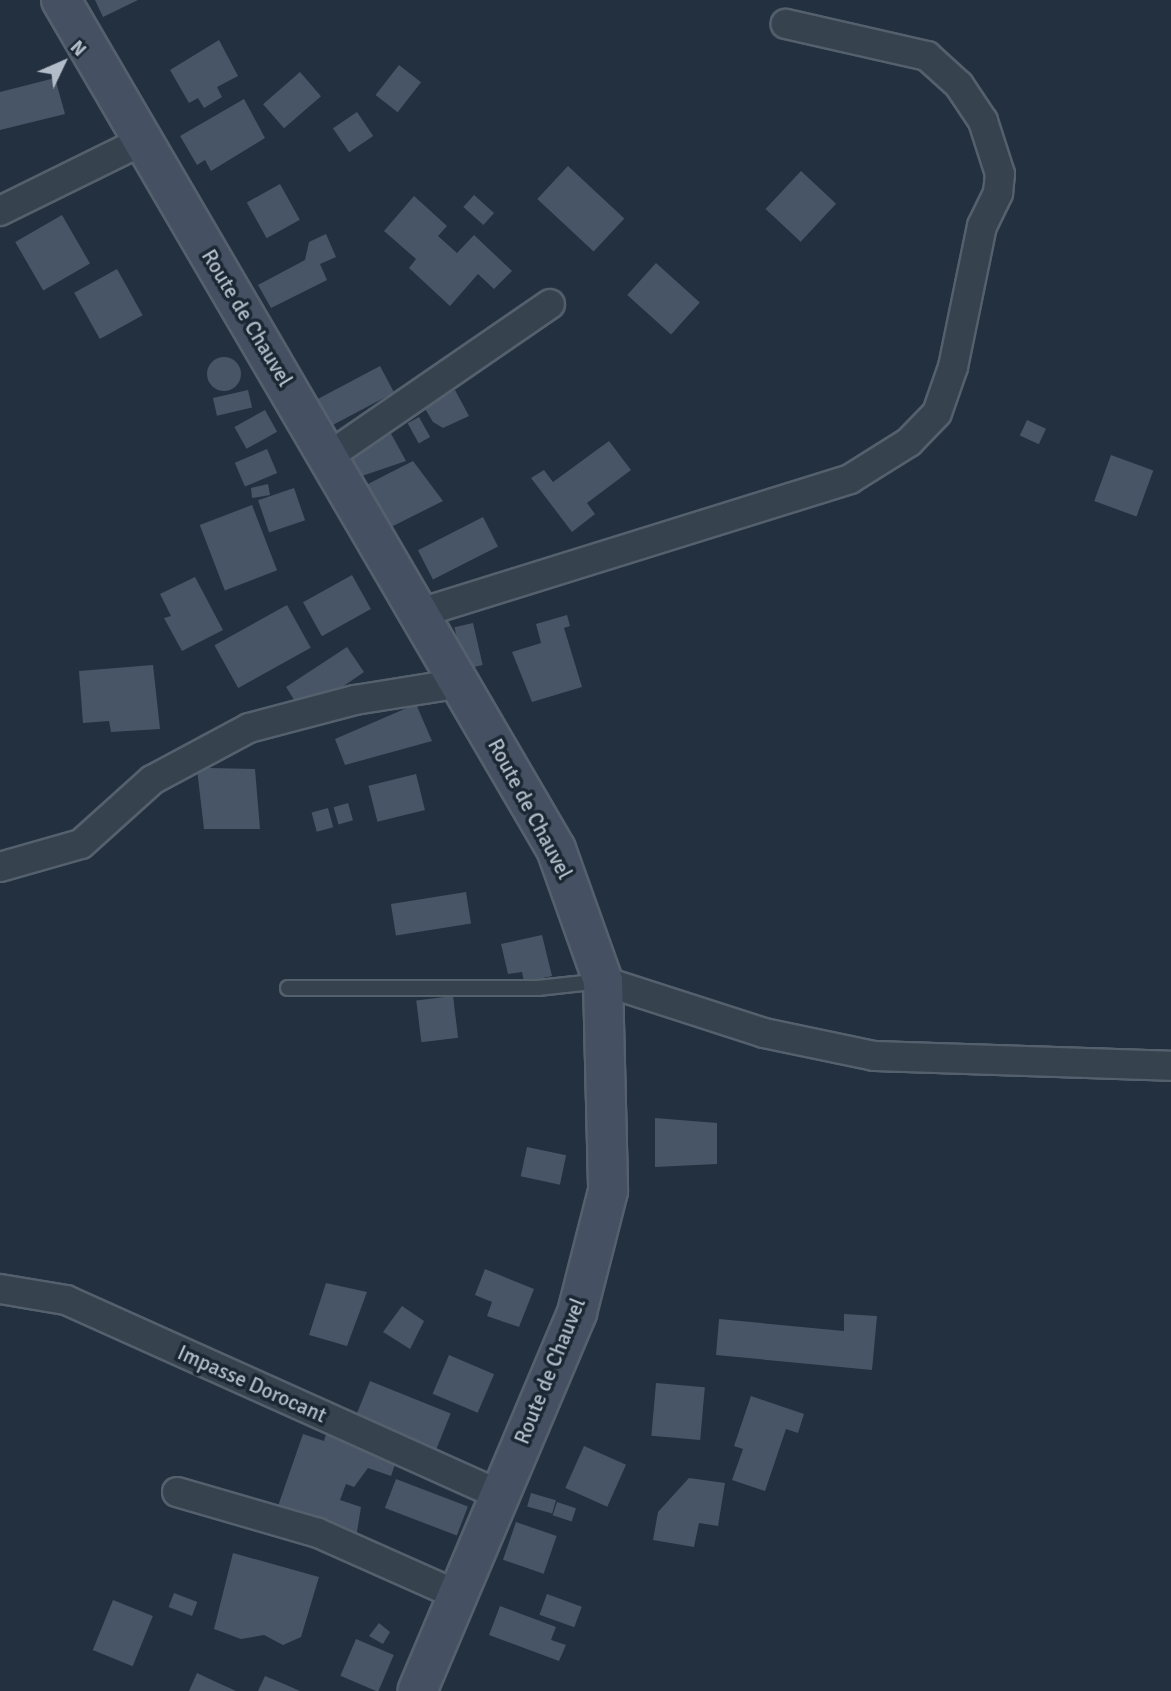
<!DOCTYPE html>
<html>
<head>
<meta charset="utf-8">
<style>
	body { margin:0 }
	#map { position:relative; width:1171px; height:1691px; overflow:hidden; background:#23303f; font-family:Signika,sans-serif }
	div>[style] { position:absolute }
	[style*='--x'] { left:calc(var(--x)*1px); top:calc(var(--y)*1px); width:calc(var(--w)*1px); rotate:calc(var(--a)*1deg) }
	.building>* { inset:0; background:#475566; transform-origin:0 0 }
	.round { border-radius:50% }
	.roads { filter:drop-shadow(2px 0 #55606d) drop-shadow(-2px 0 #55606d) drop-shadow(0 2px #55606d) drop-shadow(0 -2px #55606d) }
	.service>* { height:14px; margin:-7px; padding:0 7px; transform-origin:7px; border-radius:7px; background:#37424f }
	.minor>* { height:28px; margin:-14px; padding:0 14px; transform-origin:14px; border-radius:14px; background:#37424f }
	.secondary>* { height:38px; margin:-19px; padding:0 19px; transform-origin:19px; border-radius:19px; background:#455162 }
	span { translate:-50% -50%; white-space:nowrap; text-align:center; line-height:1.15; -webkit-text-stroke:7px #1c2734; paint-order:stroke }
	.street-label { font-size:21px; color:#b3bdca }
	.north { position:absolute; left:28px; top:28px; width:70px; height:70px; -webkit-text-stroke:5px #1c2734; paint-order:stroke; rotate:46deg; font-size:19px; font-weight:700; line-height:28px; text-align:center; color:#b3bdca }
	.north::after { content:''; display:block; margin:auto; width:24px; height:32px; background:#b3bdca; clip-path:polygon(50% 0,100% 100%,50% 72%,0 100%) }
</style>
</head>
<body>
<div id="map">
	<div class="building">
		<div style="clip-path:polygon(95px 0,138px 0,103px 17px)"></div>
		<div style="clip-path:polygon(219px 40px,238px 76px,217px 87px,222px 97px,204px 108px,198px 98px,189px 103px,170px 70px)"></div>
		<div style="left:399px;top:65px;width:28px;height:38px;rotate:38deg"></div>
		<div style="left:300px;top:72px;width:32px;height:49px;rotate:49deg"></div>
		<div style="clip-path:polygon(55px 78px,65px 114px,0 130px,0 92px)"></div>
		<div style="clip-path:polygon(244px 99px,265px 138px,211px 171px,205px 160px,197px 165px,180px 136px)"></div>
		<div style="left:357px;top:112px;width:29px;height:29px;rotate:56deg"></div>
		<div style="left:568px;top:166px;width:77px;height:45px;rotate:43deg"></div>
		<div style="left:801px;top:171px;width:48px;height:52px;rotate:43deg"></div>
		<div style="left:280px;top:184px;width:41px;height:38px;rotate:61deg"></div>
		<div style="left:474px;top:195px;width:27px;height:16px;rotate:42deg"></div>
		<div style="clip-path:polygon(414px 196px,447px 226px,438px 236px,457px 253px,474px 235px,512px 271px,494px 289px,478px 274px,450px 306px,409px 268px,416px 259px,384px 231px)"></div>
		<div style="left:62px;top:215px;width:56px;height:54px;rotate:60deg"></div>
		<div style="clip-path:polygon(326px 234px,336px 257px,320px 264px,327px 280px,271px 308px,258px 285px,305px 260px,309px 242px)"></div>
		<div style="left:656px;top:263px;width:59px;height:43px;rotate:42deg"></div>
		<div style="left:117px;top:269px;width:53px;height:49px;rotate:61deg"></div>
		<div class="round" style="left:207px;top:357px;width:34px;height:34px"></div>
		<div style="left:380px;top:366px;width:30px;height:71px;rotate:62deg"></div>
		<div style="left:248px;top:390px;width:18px;height:36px;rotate:77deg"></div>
		<div style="clip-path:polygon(440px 390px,444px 396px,455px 390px,469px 416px,443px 428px,433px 422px,421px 402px)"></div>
		<div style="left:265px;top:410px;width:25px;height:35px;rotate:61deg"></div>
		<div style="left:419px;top:417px;width:23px;height:13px;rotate:61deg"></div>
		<div style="left:1027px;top:420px;width:21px;height:17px;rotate:25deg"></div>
		<div style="clip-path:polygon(389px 430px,406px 461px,356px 478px,344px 456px)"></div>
		<div style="clip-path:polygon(609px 441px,631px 470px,587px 503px,595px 514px,572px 532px,531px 478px,544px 470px,553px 482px)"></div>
		<div style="left:267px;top:449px;width:26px;height:35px;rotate:67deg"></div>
		<div style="left:1111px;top:455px;width:45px;height:49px;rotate:20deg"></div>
		<div style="clip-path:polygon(413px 461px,443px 501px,389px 528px,366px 485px)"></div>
		<div style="clip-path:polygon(268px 484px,270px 495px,252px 498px,251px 488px)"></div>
		<div style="left:294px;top:488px;width:34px;height:38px;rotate:71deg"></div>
		<div style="left:252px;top:505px;width:70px;height:56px;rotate:69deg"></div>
		<div style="left:483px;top:517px;width:33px;height:73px;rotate:63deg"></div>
		<div style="left:352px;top:575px;width:39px;height:56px;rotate:61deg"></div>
		<div style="clip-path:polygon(195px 577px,223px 630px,182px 651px,164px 618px,171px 616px,160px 594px)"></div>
		<div style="left:287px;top:605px;width:49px;height:83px;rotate:61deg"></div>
		<div style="clip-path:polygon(567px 615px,570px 626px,564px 628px,582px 687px,532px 702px,512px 652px,541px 643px,536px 624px)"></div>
		<div style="left:473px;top:623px;width:43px;height:19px;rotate:77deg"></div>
		<div style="clip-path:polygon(347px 647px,364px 672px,332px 694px,298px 706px,286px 687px)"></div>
		<div style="clip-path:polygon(153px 665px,160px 729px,111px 732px,109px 721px,83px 723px,79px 671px)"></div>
		<div style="clip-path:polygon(416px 704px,432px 741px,345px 765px,335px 739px)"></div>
		<div style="clip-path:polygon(210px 768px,255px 769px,260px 829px,204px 829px,197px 769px)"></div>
		<div style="left:416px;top:774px;width:37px;height:49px;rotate:76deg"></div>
		<div style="left:348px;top:803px;width:18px;height:15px;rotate:74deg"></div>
		<div style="left:328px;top:808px;width:20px;height:17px;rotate:75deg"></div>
		<div style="left:466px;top:892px;width:32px;height:76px;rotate:81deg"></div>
		<div style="clip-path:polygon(542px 935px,552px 976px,524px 982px,522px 972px,508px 974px,501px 944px)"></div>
		<div style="left:453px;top:996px;width:42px;height:37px;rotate:83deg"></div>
		<div style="clip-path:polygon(655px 1118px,717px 1123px,717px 1164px,655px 1167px)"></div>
		<div style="left:527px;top:1147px;width:40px;height:30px;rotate:12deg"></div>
		<div style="clip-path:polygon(485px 1269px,534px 1289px,519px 1327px,487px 1316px,492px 1302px,475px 1295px)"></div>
		<div style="clip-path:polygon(326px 1283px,367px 1292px,347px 1346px,309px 1335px)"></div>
		<div style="clip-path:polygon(402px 1306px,424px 1321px,410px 1349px,383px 1332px)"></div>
		<div style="clip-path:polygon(844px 1314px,877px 1316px,872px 1370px,716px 1355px,719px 1319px,844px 1331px)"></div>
		<div style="left:449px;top:1355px;width:49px;height:42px;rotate:23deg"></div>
		<div style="left:370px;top:1381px;width:87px;height:40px;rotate:22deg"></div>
		<div style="left:656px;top:1383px;width:49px;height:53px;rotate:5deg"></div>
		<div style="clip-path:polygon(751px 1396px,804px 1414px,798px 1433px,786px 1429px,765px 1491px,732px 1480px,743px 1449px,734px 1446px)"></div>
		<div style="clip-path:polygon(328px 1428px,399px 1453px,391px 1476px,368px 1468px,354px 1487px,346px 1484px,340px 1500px,361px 1507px,355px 1544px,277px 1509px,303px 1434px,324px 1441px)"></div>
		<div style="left:584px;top:1446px;width:46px;height:46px;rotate:24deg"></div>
		<div style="clip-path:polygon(689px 1478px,725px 1483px,718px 1526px,699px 1523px,694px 1547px,653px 1540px,658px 1512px)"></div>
		<div style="left:396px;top:1479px;width:77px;height:31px;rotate:21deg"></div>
		<div style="left:531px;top:1493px;width:26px;height:14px;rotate:16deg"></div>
		<div style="left:557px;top:1502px;width:20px;height:14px;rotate:18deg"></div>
		<div style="left:516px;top:1522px;width:43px;height:40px;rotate:19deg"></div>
		<div style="clip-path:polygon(233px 1553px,319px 1577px,301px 1637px,283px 1645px,264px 1635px,241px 1639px,214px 1629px)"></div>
		<div style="left:174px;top:1593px;width:25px;height:15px;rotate:21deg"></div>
		<div style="left:547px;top:1594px;width:37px;height:22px;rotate:20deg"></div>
		<div style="left:113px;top:1600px;width:43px;height:54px;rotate:22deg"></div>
		<div style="clip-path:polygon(500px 1606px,556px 1627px,551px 1640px,566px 1645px,559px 1661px,489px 1635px)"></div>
		<div style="clip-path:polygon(379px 1623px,390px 1632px,383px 1644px,369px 1636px)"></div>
		<div style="left:356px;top:1639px;width:41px;height:40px;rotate:23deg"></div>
		<div style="clip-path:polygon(197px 1673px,214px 1681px,236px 1691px,189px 1691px)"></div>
		<div style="clip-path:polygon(265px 1676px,284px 1684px,300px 1691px,258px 1691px)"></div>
	</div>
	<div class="roads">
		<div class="service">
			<div style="--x:288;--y:988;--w:250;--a:0"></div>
			<div style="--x:538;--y:988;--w:63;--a:-6.3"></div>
		</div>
		<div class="minor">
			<div style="--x:0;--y:211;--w:158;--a:-26.2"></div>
			<div style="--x:329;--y:456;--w:268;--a:-34.5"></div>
			<div style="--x:420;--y:613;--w:450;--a:-17.3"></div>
			<div style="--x:850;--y:479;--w:70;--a:-32.1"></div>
			<div style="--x:909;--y:442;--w:40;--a:-46"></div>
			<div style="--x:937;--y:413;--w:49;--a:-70.8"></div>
			<div style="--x:953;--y:367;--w:144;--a:-78.4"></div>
			<div style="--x:982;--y:226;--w:37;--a:-64"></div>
			<div style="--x:998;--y:193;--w:19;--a:-84"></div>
			<div style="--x:1000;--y:174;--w:56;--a:-107.8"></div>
			<div style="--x:983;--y:121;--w:43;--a:-123.7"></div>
			<div style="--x:959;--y:85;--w:43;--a:-137.8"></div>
			<div style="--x:927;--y:56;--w:145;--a:-167.2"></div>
			<div style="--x:0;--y:867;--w:84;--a:-15.9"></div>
			<div style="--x:81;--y:844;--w:96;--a:-42"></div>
			<div style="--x:152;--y:780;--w:110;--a:-28.2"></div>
			<div style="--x:249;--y:728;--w:110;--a:-14.8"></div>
			<div style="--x:355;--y:700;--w:107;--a:-9.1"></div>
			<div style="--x:603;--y:981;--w:169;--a:17.9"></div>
			<div style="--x:764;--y:1033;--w:112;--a:11.8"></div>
			<div style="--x:874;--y:1056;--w:297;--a:1.9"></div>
			<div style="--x:0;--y:1289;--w:67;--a:9.5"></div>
			<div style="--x:66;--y:1300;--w:476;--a:24.2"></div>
			<div style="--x:177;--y:1492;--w:147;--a:16.2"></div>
			<div style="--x:318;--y:1533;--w:152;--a:24"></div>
		</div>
		<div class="secondary">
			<div style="--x:61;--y:0;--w:983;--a:59.76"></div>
			<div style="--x:556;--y:849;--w:140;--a:70.4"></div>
			<div style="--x:603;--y:981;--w:210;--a:88.6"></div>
			<div style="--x:608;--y:1191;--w:126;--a:104.3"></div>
			<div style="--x:577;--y:1313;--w:410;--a:112.9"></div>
		</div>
	</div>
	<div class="street-label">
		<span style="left:247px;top:318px;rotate:59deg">Route de Chauvel</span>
		<span style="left:530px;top:809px;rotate:62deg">Route de Chauvel</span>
		<span style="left:550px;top:1371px;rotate:-68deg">Route de Chauvel</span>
		<span style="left:252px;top:1384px;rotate:24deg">Impasse Dorocant</span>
	</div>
	<div class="north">N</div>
</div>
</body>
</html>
